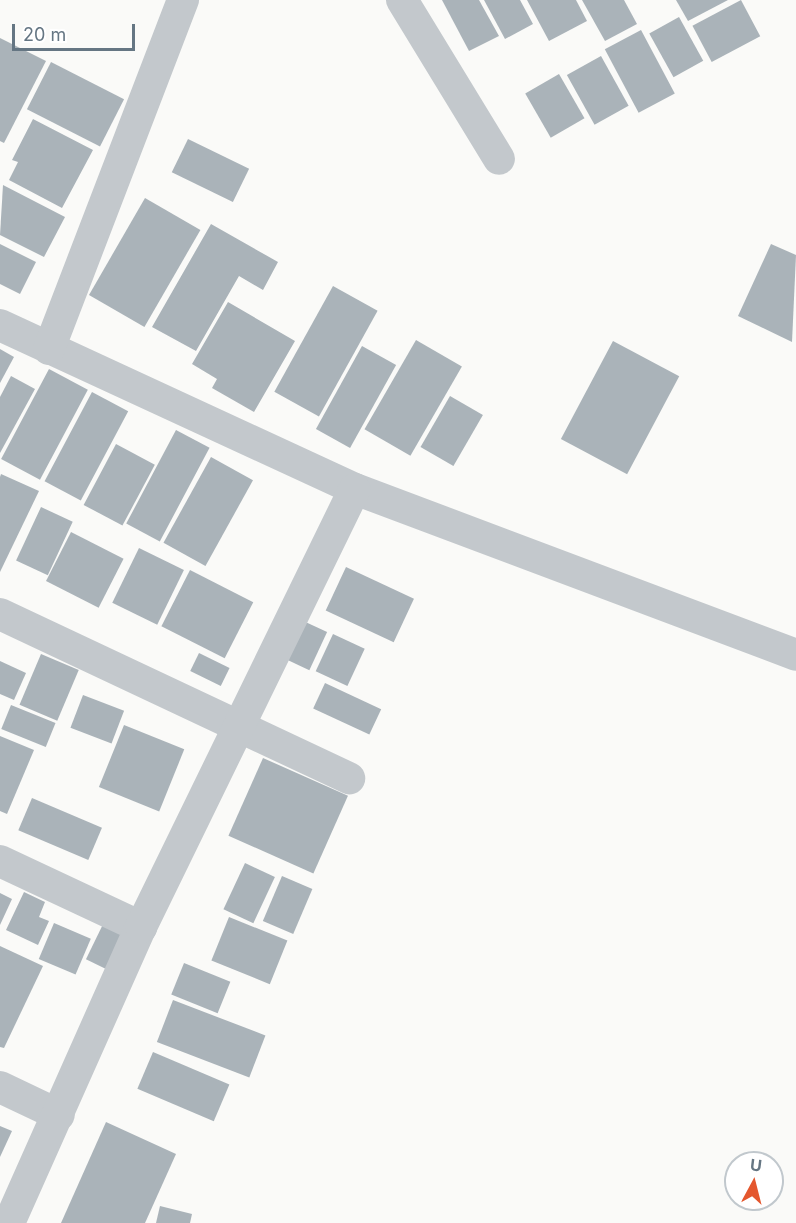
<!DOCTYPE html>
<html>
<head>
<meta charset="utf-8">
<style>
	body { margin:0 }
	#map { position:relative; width:796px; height:1223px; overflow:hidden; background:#fafaf8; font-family:Inter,sans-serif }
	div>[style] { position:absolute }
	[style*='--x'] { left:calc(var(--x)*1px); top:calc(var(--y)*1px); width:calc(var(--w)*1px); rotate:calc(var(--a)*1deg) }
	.building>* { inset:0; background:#aab3b9; transform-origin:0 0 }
	.minor>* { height:32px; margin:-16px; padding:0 16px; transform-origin:16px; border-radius:16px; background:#c3c8cc }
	span { translate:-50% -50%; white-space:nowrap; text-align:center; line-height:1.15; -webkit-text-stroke:6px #fff; paint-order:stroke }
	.north { position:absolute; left:724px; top:1151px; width:60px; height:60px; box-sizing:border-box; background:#fff; border:2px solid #c1c8cd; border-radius:50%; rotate:7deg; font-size:16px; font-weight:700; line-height:24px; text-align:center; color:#657683 }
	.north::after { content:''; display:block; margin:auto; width:21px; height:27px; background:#e4572e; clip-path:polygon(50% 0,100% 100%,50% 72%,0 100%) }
	.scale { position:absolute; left:12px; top:24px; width:123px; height:27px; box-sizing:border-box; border:3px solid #657683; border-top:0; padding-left:8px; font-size:18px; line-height:21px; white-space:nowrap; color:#657683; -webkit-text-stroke:4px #fff; paint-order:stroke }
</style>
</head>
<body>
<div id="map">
	<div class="building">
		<div style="clip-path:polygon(442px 0,479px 0,499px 36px,469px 51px)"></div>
		<div style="clip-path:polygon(484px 0,520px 0,533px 24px,505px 39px)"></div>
		<div style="clip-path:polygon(527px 0,576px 0,587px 21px,549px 41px)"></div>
		<div style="clip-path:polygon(582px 0,624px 0,637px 24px,605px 41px)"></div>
		<div style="clip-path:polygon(676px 0,728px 0,688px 21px)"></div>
		<div style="left:741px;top:0;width:41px;height:55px;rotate:62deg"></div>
		<div style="left:679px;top:17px;width:50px;height:34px;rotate:61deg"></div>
		<div style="left:641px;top:30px;width:72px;height:41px;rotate:62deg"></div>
		<div style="clip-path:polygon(0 38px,46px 61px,4px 143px,0 141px)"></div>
		<div style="left:601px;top:56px;width:57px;height:39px;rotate:61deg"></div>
		<div style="left:51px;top:62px;width:82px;height:53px;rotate:27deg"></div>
		<div style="left:559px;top:74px;width:51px;height:39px;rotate:60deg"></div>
		<div style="clip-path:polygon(33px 119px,93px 150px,62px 208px,9px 180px,18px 162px,12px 160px)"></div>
		<div style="left:188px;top:139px;width:68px;height:37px;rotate:26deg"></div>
		<div style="clip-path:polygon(3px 185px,65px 217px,44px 257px,0 235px)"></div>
		<div style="left:145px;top:198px;width:64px;height:112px;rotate:30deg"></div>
		<div style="clip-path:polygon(211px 224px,278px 262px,263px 290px,239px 276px,196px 351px,152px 327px)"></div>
		<div style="clip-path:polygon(0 244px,36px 262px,20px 294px,0 284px)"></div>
		<div style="clip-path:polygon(771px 244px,796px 255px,792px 342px,738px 316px)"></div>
		<div style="left:333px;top:286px;width:51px;height:121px;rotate:29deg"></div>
		<div style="clip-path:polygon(228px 302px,295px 341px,254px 412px,212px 388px,217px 379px,192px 364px)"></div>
		<div style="left:416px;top:340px;width:53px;height:103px;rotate:30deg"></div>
		<div style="left:613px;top:341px;width:75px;height:111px;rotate:28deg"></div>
		<div style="left:362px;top:346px;width:39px;height:95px;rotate:29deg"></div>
		<div style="clip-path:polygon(0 349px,14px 357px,0 383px)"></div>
		<div style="left:49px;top:369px;width:44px;height:102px;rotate:28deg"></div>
		<div style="clip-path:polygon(11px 376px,35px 389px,0 453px,0 397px)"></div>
		<div style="left:92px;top:392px;width:41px;height:101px;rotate:28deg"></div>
		<div style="left:450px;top:396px;width:38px;height:59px;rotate:30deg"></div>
		<div style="left:176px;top:430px;width:38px;height:106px;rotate:28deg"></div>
		<div style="left:116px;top:444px;width:44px;height:69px;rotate:28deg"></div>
		<div style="left:211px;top:457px;width:48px;height:98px;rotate:29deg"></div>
		<div style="clip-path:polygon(1px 474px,39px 491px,0 572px,0 477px)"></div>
		<div style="left:41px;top:507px;width:35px;height:59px;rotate:25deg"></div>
		<div style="left:71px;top:532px;width:59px;height:55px;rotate:27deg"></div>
		<div style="left:139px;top:548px;width:50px;height:61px;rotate:26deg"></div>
		<div style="left:346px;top:567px;width:75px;height:48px;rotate:25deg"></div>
		<div style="left:190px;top:570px;width:71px;height:63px;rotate:27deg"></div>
		<div style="left:299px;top:619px;width:31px;height:42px;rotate:25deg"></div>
		<div style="left:333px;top:634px;width:35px;height:41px;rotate:25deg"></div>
		<div style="left:199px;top:653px;width:34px;height:20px;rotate:26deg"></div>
		<div style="left:41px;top:654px;width:41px;height:55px;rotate:23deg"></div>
		<div style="clip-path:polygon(0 661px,26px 673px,14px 700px,0 694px)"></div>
		<div style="left:325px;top:683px;width:62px;height:28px;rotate:25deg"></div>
		<div style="left:83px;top:695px;width:44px;height:35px;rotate:21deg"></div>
		<div style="left:11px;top:705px;width:48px;height:26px;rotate:22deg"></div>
		<div style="left:124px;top:725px;width:65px;height:67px;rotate:22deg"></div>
		<div style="clip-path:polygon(0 736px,34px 750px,7px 814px,0 811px)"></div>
		<div style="left:263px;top:758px;width:93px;height:85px;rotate:24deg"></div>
		<div style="left:32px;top:798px;width:76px;height:35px;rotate:23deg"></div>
		<div style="left:245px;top:863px;width:33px;height:51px;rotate:25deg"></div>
		<div style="left:282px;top:876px;width:33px;height:49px;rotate:23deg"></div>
		<div style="clip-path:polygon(24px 892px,45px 902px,39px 917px,49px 921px,38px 945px,6px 930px)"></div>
		<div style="clip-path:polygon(0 893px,12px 899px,0 925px)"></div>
		<div style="left:107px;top:916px;width:32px;height:48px;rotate:26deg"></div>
		<div style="left:229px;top:917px;width:63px;height:47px;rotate:22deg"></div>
		<div style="left:54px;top:923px;width:40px;height:39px;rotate:23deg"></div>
		<div style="clip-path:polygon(0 946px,43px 966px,4px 1048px,0 1047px)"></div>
		<div style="left:184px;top:963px;width:50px;height:34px;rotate:22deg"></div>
		<div style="left:173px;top:1000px;width:99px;height:45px;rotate:21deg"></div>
		<div style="left:153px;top:1052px;width:83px;height:40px;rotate:23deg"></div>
		<div style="clip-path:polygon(106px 1122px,176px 1154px,145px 1223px,61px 1223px)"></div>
		<div style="clip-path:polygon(0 1126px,12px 1131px,0 1157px)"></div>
		<div style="clip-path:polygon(160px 1206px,192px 1214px,190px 1223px,156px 1223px)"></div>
	</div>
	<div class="minor">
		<div style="--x:402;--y:0;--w:186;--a:58.6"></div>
		<div style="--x:0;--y:325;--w:391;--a:24.8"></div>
		<div style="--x:355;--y:489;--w:471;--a:20.6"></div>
		<div style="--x:49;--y:349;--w:374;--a:-69"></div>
		<div style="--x:0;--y:614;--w:386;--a:25.2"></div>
		<div style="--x:0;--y:861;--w:156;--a:25.1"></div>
		<div style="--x:0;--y:1087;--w:65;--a:25.4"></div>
		<div style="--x:9;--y:1223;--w:324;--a:-66"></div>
		<div style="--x:141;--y:927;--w:487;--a:-64"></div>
	</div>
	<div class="north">U</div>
	<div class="scale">20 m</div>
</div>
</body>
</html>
